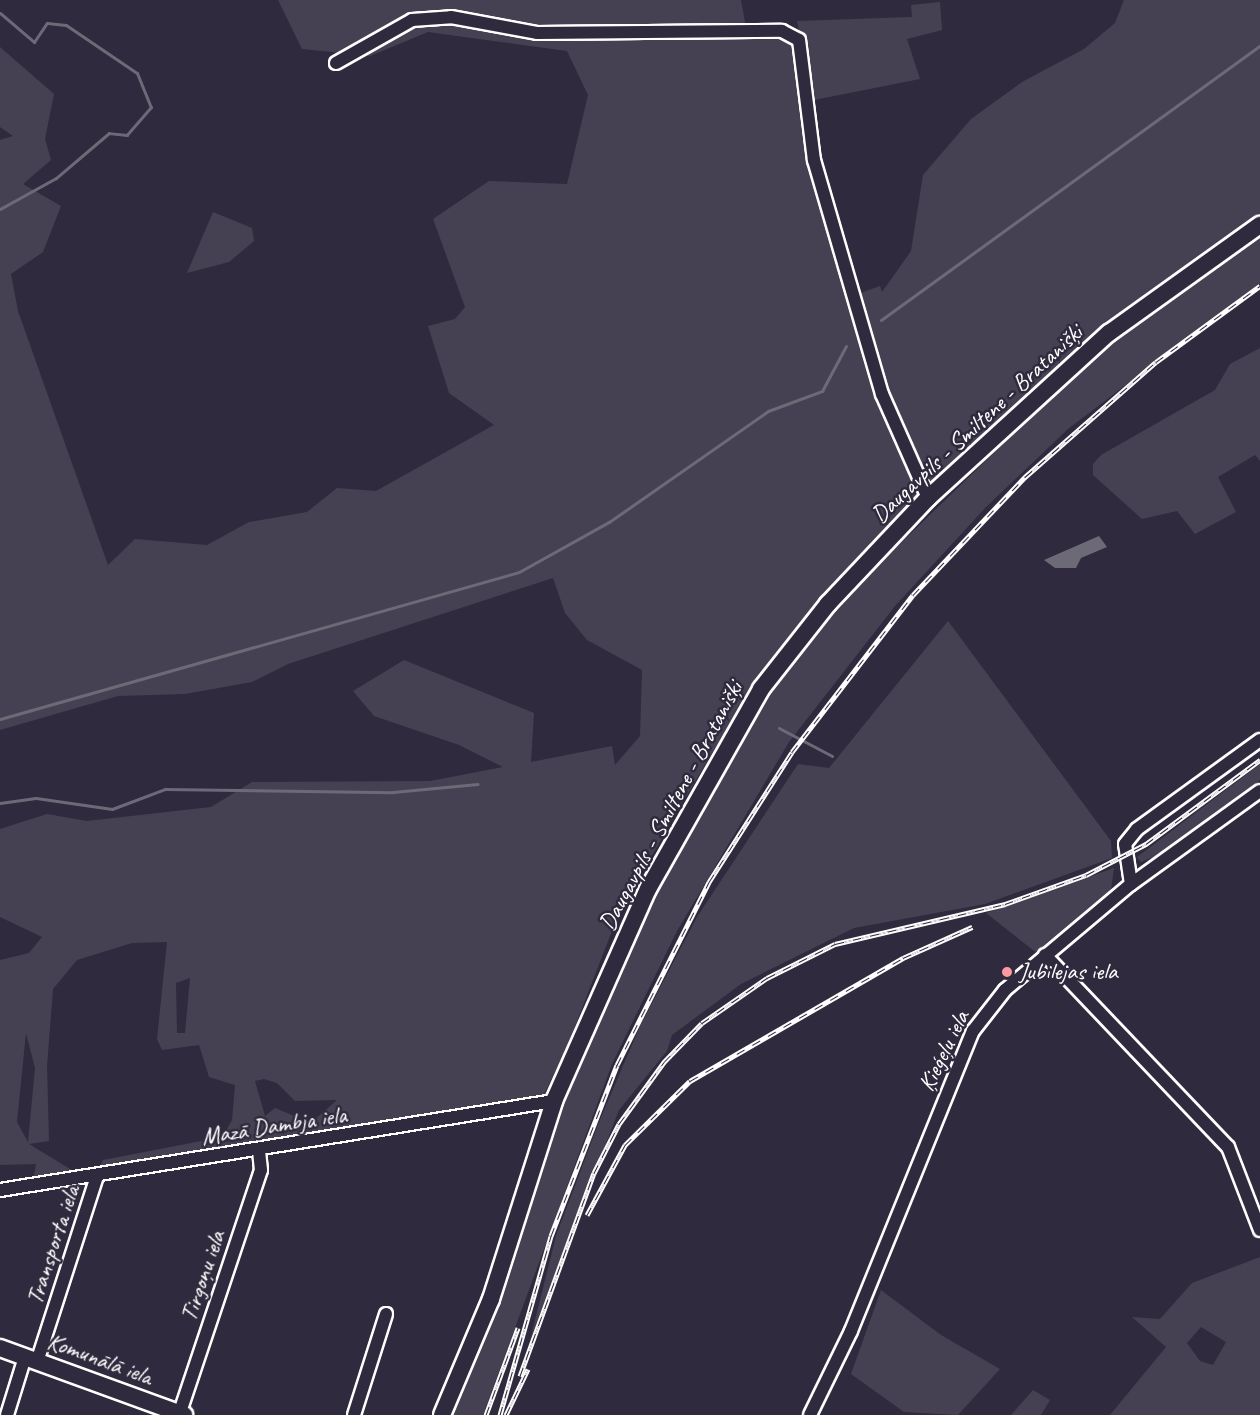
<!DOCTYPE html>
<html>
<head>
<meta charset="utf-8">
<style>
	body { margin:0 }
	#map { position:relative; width:1260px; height:1415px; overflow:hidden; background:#2f2a3d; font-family:Caveat,sans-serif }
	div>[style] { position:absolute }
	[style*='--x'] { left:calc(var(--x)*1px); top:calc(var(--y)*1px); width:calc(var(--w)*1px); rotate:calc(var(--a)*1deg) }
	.green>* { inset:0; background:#464152 }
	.water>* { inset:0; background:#6d6a77 }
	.stream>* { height:3px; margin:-1.5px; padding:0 1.5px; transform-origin:1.5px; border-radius:1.5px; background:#6d6a77 }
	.roads { filter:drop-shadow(2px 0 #fff) drop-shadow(-2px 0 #fff) drop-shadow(0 2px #fff) drop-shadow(0 -2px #fff) }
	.street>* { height:12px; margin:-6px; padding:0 6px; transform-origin:6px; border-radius:6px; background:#2f2a3d }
	.secondary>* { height:16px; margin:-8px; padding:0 8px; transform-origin:8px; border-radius:8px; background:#2f2a3d }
	.rail>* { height:5px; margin-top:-2.5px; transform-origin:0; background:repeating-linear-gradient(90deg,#2f2a3d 0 9px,#fff 0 18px); box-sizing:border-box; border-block:2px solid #fff }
	.dots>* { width:16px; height:16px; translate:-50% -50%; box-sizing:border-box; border:3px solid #2f2a3d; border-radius:50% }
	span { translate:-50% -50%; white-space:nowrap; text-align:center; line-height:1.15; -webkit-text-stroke:5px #2f2a3d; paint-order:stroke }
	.street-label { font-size:24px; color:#fff }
	.poi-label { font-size:24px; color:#fff }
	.left { translate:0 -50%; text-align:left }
</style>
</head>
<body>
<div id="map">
	<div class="green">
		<div style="clip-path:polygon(evenodd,278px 0,741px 0,747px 33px,776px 35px,796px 50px,846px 298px,880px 286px,882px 292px,911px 251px,923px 175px,971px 119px,1022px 82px,1084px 49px,1115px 23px,1124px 0,1260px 0,1260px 215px,1108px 323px,877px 542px,713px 751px,647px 864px,633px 877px,565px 1052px,543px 1096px,97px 1172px,103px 1160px,222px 1137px,232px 1120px,235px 1085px,209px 1077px,199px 1045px,162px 1050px,157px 1039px,167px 942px,132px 943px,77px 960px,53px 989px,47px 1066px,49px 1141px,29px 1144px,80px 1175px,33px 1181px,36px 1164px,0 1165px,0 960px,29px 953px,42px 937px,0 917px,0 829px,47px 814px,87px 821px,211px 807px,252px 782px,430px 781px,503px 767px,459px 745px,374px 716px,353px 691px,404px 660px,534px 713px,531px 762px,612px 746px,615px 765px,640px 736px,642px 670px,587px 640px,565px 613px,553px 578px,288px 664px,252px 682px,185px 694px,118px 696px,0 730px,0 140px,13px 136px,0 127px,0 47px,54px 94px,45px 139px,51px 160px,23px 184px,61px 206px,43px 252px,11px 274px,18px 311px,108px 565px,135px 539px,207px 545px,249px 522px,307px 512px,337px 488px,376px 491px,494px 425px,449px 393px,428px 326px,455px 319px,465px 307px,433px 219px,489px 181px,567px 184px,588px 95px,567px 51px,428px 32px,370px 56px,302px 49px,278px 0,190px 978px,185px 1033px,177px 1033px,176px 983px,190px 978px,278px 0,26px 1033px,35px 1068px,28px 1142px,17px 1122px,26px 1033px,278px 0,264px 1079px,277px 1083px,295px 1101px,337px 1100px,311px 1123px,275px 1108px,265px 1116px,255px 1081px,264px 1079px)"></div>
		<div style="clip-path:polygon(940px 2px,942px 30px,907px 39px,920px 79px,814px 100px,797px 21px,912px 17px,911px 5px)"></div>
		<div style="clip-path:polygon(213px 212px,252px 228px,254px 241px,229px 262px,187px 273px)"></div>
		<div style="clip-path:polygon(1260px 232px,1260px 283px,1068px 429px,986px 507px,895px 606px,789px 742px,677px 931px,612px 1064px,483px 1415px,450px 1415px,560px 1108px,639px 929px,720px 769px,792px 662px,870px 573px,1063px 386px,1136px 321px)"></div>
		<div style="clip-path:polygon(1260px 348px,1260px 461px,1255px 455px,1218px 477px,1236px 512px,1195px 534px,1177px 511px,1142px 519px,1093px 475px,1093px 464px,1101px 455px,1215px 390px,1230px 364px)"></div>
		<div style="clip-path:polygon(948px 621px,1111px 841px,1112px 858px,985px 904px,854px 928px,741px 984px,672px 1035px,667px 1051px,619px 1110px,530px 1340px,556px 1236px,599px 1122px,640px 1026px,697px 917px,798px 764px,829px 768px)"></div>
		<div style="clip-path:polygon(1260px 764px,1260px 780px,1168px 851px,1141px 862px,1137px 857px)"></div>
		<div style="clip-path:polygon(1114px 868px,1111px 890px,1038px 954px,986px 913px)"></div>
		<div style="clip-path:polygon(evenodd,1260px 1257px,1260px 1415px,1110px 1415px,1166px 1347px,1132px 1317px,1160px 1319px,1192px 1283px,1260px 1257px,1201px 1327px,1226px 1342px,1213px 1365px,1200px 1361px,1187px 1343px,1201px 1327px)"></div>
		<div style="clip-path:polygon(881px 1290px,941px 1335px,1000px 1369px,958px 1415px,904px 1412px,851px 1374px)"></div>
		<div style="clip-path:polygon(1033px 1390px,1050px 1400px,1041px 1415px,1011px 1415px)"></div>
	</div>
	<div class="water">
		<div style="clip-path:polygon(1099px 536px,1107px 547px,1081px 558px,1076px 568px,1055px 568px,1044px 560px)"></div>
	</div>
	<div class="stream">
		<div style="--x:0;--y:13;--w:45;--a:40.5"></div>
		<div style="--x:34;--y:42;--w:23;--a:-56"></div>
		<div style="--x:47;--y:23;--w:19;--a:6"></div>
		<div style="--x:66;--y:25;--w:86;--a:34.1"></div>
		<div style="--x:137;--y:73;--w:37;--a:68"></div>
		<div style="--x:151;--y:107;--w:37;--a:131"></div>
		<div style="--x:127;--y:135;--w:18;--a:-174"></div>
		<div style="--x:109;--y:133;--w:70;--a:139.7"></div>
		<div style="--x:56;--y:178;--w:64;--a:151"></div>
		<div style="--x:881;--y:320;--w:468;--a:-35.9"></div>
		<div style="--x:0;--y:719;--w:539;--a:-15.81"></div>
		<div style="--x:519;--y:572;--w:103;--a:-29.1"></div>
		<div style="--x:609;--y:522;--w:194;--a:-34.9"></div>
		<div style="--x:768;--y:411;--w:58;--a:-20.3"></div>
		<div style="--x:822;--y:391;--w:51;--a:-61.9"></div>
		<div style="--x:779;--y:728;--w:60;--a:27.8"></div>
		<div style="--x:0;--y:803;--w:36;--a:-8"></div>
		<div style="--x:36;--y:798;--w:77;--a:8.2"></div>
		<div style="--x:112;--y:809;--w:57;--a:-20.7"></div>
		<div style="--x:165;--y:789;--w:228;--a:0.8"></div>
		<div style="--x:393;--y:792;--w:85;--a:-5.4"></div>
	</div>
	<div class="roads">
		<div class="street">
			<div style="--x:336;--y:63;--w:87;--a:-29.5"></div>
			<div style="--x:412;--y:20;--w:39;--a:-4"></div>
			<div style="--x:451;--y:17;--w:87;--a:10.5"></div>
			<div style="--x:537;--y:33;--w:245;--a:-0.5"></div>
			<div style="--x:782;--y:31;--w:19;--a:28"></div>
			<div style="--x:799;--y:40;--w:121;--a:82.9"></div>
			<div style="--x:814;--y:160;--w:244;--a:73.8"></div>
			<div style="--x:882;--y:394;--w:114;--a:66.1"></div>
			<div style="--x:1131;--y:884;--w:159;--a:-35.8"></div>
			<div style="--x:1045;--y:955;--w:265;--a:46.4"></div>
			<div style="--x:1228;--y:1147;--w:89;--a:68.9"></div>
			<div style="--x:0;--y:1190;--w:561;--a:-9.13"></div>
			<div style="--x:37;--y:1362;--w:195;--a:-72.1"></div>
			<div style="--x:7;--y:1415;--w:61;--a:-72.8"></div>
			<div style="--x:179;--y:1415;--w:258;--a:-71.5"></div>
			<div style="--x:261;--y:1170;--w:20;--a:-96"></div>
			<div style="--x:354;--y:1415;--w:106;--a:-72.4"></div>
			<div style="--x:810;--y:1415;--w:93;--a:-64"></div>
			<div style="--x:851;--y:1331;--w:324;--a:-67.9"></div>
			<div style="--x:973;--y:1031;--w:52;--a:-52"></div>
			<div style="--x:1005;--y:990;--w:165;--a:-40.1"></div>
			<div style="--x:1131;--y:884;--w:40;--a:-98.5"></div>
			<div style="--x:1125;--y:844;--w:19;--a:-51"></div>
			<div style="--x:1137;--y:829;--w:152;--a:-35.9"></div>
		</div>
		<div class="secondary">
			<div style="--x:0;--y:1348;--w:196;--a:20"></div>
			<div style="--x:442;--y:1415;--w:126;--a:-67.1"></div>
			<div style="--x:491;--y:1299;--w:208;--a:-72.3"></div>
			<div style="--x:554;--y:1101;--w:232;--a:-66.1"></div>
			<div style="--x:648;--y:889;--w:230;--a:-60.5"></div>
			<div style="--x:761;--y:689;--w:108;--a:-51.8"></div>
			<div style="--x:828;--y:604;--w:146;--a:-46.7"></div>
			<div style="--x:928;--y:498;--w:245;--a:-42.4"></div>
			<div style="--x:1109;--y:333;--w:186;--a:-35.6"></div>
		</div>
	</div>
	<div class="rail">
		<div style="--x:587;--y:1215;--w:80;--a:-61.5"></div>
		<div style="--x:625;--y:1145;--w:91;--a:-44.6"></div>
		<div style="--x:690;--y:1081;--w:246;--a:-30"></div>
		<div style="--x:903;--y:958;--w:76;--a:-24.2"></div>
		<div style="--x:520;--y:1376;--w:216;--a:-70"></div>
		<div style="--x:594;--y:1173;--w:55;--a:-63"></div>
		<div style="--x:619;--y:1124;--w:77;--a:-54"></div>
		<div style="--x:664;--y:1062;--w:54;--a:-45.7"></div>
		<div style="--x:702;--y:1023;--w:79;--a:-34.7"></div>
		<div style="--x:767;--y:978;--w:76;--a:-26.6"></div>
		<div style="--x:835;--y:944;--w:175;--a:-13.2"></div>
		<div style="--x:1005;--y:904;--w:86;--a:-19.7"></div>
		<div style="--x:1086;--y:875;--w:68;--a:-27.3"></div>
		<div style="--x:1146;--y:844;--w:142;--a:-36.4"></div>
		<div style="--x:486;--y:1415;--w:93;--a:-69.8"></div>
		<div style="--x:500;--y:1415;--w:186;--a:-74.1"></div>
		<div style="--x:551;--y:1236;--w:183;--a:-68.9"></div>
		<div style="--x:617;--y:1065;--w:205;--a:-63.3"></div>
		<div style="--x:709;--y:882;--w:154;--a:-57.4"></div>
		<div style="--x:792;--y:752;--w:198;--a:-52.4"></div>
		<div style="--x:913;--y:595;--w:163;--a:-46.5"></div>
		<div style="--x:1025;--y:477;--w:174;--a:-41.3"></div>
		<div style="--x:1156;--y:362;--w:129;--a:-36.2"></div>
		<div style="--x:506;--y:1415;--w:51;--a:-64.4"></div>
	</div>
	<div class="dots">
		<div style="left:1007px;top:972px;background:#ff9aa2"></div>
	</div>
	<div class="street-label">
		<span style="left:977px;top:424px;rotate:-43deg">Daugavpils - Smiltene - Bratanišķi</span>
		<span style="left:671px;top:806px;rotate:-62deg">Daugavpils - Smiltene - Bratanišķi</span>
		<span style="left:944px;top:1051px;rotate:-64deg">Ķieģeļu iela</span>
		<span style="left:274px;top:1126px;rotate:-9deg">Mazā Dambja iela</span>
		<span style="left:53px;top:1245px;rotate:-72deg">Transporta iela</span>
		<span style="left:203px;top:1276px;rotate:-71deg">Tirgoņu iela</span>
		<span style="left:100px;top:1359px;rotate:20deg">Komunālā iela</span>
	</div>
	<div class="poi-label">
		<span class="left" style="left:1019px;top:972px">Jubilejas iela</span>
	</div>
</div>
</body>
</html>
